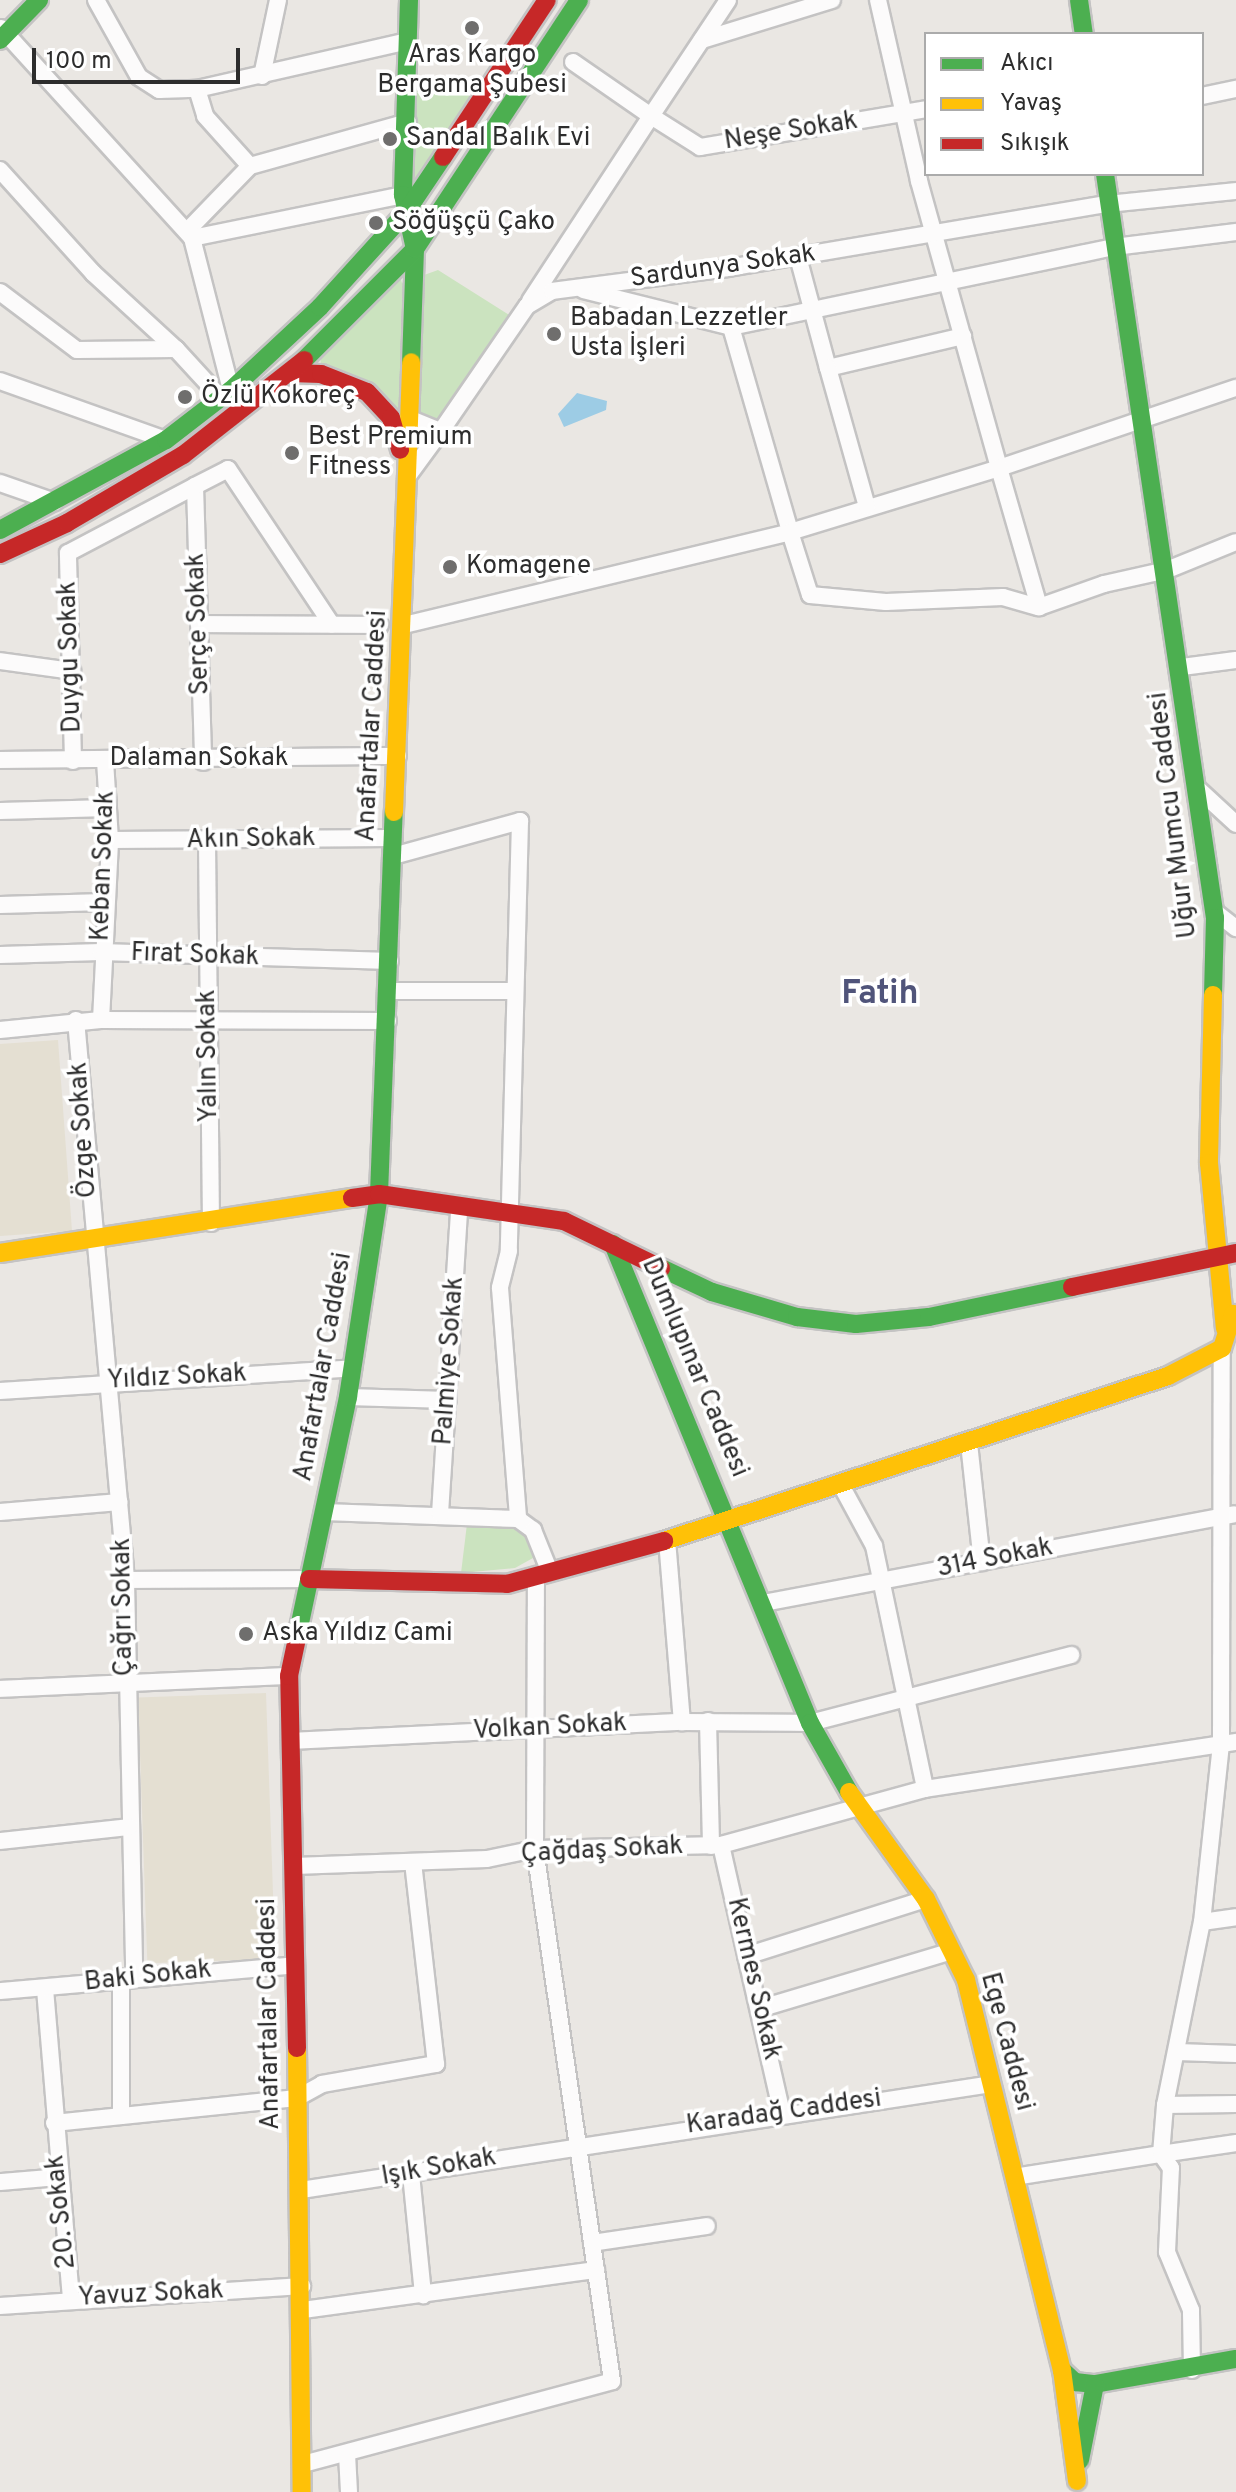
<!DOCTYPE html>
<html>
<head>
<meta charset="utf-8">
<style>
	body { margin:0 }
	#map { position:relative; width:1236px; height:2492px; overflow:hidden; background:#eae7e3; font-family:Overpass,sans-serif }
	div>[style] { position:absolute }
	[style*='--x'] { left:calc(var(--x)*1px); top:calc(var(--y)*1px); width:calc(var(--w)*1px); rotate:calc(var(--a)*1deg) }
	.education>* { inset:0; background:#e4dfd2; transform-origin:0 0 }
	.green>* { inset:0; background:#cbe3bf }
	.water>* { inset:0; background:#9dcce5 }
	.roads { filter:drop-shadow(2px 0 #c4c3c3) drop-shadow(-2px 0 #c4c3c3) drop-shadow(0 2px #c4c3c3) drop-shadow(0 -2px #c4c3c3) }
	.street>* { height:16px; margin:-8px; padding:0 8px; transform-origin:8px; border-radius:8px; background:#fcfbfb }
	.fast>* { height:18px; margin:-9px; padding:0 9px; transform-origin:9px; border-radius:9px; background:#4caf50 }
	.slow>* { height:18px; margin:-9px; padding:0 9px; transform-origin:9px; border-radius:9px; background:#ffc107 }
	.jam>* { height:18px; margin:-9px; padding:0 9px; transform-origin:9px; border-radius:9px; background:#c62828 }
	.dots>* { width:22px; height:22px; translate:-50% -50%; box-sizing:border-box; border:4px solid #fff; border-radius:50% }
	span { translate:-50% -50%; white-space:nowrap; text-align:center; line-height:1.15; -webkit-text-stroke:7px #fff; paint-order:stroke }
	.poi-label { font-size:26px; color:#2d2d2d }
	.left { translate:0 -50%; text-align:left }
	.street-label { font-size:26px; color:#2d2d2d }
	.district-label { font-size:34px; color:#50547a; font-weight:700 }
	.legend { position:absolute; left:924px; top:32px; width:280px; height:144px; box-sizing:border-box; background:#fff; border:2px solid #ababab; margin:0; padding:10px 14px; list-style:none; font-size:24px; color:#2d2d2d }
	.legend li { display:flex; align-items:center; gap:16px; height:40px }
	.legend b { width:40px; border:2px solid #ababab }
	.scale { position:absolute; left:32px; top:48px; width:208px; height:36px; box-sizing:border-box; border:4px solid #2d2d2d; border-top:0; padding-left:10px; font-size:24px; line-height:28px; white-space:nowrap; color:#2d2d2d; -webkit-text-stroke:6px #fff; paint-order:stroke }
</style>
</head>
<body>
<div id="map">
	<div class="education">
		<div style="clip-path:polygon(58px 1040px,72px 1231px,0 1236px,0 1044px)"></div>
		<div style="left:266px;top:1693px;width:266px;height:128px;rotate:88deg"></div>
	</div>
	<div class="green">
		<div style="clip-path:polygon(408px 90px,488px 91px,403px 195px)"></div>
		<div style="clip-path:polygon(398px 269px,402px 283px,438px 270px,517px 320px,441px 431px,391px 418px,321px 374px,320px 347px)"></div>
		<div style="clip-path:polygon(467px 1524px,522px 1529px,535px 1548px,533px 1558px,515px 1568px,461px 1573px)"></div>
	</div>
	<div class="water">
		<div style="clip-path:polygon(577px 393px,607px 401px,606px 410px,564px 427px,558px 414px)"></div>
	</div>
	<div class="roads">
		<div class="street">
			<div style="--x:96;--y:0;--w:88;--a:60.8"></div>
			<div style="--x:139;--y:77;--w:24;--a:33"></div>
			<div style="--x:159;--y:90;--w:38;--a:-2"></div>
			<div style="--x:197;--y:89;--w:217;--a:-12.8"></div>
			<div style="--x:878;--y:0;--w:186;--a:77.2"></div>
			<div style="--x:919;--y:181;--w:298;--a:74.4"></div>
			<div style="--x:999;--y:468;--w:250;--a:-18.7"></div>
			<div style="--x:1;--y:28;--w:284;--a:47.7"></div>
			<div style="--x:192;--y:238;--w:157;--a:75.6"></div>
			<div style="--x:702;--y:40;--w:136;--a:-17.1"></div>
			<div style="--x:573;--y:62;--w:95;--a:34.7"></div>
			<div style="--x:651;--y:116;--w:139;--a:-56.4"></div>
			<div style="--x:262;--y:76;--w:78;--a:-78.1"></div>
			<div style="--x:197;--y:89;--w:28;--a:73"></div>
			<div style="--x:205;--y:116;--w:67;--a:48"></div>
			<div style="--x:1202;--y:96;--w:35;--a:-12"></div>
			<div style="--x:0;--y:170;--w:139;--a:47.9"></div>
			<div style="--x:93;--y:273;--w:113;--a:42.5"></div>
			<div style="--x:187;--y:231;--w:91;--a:-45.9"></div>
			<div style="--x:250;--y:166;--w:164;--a:-15.6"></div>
			<div style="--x:192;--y:238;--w:215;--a:-11.5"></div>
			<div style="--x:798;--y:257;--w:115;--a:74.9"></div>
			<div style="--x:828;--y:368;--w:139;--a:-13.3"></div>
			<div style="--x:583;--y:290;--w:153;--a:14"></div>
			<div style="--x:731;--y:327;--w:391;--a:-11.8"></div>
			<div style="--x:1114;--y:247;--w:123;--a:-7"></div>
			<div style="--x:0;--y:292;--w:96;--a:37"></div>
			<div style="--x:77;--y:350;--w:99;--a:-0.6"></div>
			<div style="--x:176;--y:349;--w:67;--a:47.4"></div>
			<div style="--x:530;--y:301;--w:221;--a:-56.8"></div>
			<div style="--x:651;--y:116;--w:58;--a:32.3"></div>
			<div style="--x:700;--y:147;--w:229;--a:-9.5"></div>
			<div style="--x:731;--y:327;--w:213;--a:73.9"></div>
			<div style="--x:790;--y:532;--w:219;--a:-17"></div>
			<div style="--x:999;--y:468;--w:145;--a:73.9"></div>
			<div style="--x:1039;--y:607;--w:69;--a:-19.5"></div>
			<div style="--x:1104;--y:584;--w:65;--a:-12.5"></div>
			<div style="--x:1167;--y:570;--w:74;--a:-22.1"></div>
			<div style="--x:828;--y:368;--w:144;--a:74.3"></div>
			<div style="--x:0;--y:381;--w:176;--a:19.6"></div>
			<div style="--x:408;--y:418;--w:35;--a:22"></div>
			<div style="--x:441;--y:431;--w:152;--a:-55.5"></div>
			<div style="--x:527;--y:306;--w:29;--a:-31"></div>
			<div style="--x:552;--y:291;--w:177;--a:-7.4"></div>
			<div style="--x:728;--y:268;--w:385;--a:-9.6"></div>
			<div style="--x:1108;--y:204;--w:129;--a:-5.8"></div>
			<div style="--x:408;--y:476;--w:56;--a:-53.7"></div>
			<div style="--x:0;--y:483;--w:58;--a:19.1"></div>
			<div style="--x:195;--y:486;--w:276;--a:88.3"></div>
			<div style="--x:199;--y:624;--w:181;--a:0.3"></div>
			<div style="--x:404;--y:625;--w:397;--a:-13.5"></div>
			<div style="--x:790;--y:532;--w:66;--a:72.4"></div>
			<div style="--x:810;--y:595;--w:76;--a:5.3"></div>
			<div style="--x:886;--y:602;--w:117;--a:-2.4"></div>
			<div style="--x:1003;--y:597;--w:37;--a:16"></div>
			<div style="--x:0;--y:661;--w:73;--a:7.9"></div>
			<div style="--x:1182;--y:667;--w:54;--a:-7.4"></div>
			<div style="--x:0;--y:760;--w:398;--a:-0.6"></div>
			<div style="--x:73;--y:761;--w:208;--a:-91.4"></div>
			<div style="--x:68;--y:553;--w:144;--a:-27.8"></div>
			<div style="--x:195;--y:486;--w:37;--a:-27"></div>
			<div style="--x:228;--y:469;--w:187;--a:56.3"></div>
			<div style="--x:1197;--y:788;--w:53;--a:42.7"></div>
			<div style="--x:0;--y:811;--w:108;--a:-1.6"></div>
			<div style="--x:110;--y:840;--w:283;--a:-0.4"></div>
			<div style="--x:207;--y:841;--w:382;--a:89.4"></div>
			<div style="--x:393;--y:856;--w:132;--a:-15.4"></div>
			<div style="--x:520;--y:821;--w:430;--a:91.5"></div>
			<div style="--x:509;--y:1251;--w:38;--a:104"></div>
			<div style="--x:500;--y:1288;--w:232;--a:85.5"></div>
			<div style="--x:0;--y:905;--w:104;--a:-1.7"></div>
			<div style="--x:1214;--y:911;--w:28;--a:38"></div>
			<div style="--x:0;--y:955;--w:101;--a:-1.7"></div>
			<div style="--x:101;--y:952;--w:289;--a:1.8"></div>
			<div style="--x:389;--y:991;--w:126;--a:0"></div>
			<div style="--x:76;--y:1020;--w:562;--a:84.9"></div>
			<div style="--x:126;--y:1580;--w:396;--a:88.8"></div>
			<div style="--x:101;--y:1020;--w:180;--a:-87.1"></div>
			<div style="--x:110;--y:840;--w:80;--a:-93.6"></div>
			<div style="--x:0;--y:1030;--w:101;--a:-5.7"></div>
			<div style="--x:101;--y:1020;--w:287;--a:0.2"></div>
			<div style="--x:0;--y:1391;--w:354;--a:-3.7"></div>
			<div style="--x:348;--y:1397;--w:100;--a:1.7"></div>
			<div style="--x:969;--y:1443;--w:120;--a:83.8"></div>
			<div style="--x:842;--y:1487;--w:67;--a:61.5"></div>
			<div style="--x:874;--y:1546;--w:248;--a:78.1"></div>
			<div style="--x:0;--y:1512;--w:120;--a:-4.8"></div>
			<div style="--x:324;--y:1512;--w:194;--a:2.1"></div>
			<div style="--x:518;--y:1519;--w:19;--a:36"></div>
			<div style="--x:533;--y:1530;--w:45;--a:68"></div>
			<div style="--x:440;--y:1514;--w:307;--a:-86.4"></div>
			<div style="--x:667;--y:1540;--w:183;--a:85.3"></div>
			<div style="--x:126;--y:1580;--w:183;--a:-0.3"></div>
			<div style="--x:764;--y:1603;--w:478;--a:-10.7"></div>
			<div style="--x:0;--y:1689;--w:289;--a:-2.6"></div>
			<div style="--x:708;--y:1721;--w:125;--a:88.6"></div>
			<div style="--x:290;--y:1741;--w:392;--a:-2.8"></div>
			<div style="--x:682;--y:1722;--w:128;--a:0.4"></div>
			<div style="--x:810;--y:1723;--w:270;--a:-14.6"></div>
			<div style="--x:0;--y:1841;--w:130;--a:-6.2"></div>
			<div style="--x:721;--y:1845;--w:275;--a:77.2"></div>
			<div style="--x:294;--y:1866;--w:193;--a:-2.1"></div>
			<div style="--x:487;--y:1859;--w:49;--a:-11.8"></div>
			<div style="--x:535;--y:1849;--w:186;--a:-1.2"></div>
			<div style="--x:721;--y:1845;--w:212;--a:-15.4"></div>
			<div style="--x:925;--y:1789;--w:315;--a:-8.6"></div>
			<div style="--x:1202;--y:1922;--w:34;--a:-8"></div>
			<div style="--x:746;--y:1956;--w:189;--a:-17.6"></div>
			<div style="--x:121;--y:1977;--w:139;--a:90"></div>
			<div style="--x:45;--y:1989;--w:312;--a:85.2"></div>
			<div style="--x:0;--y:1991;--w:297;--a:-5"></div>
			<div style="--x:762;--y:2008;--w:198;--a:-16.7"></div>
			<div style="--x:1177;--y:2052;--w:59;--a:1.9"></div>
			<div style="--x:1165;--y:2105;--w:71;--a:-0.8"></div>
			<div style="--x:54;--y:2123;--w:244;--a:-5.9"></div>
			<div style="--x:297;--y:2098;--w:29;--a:-29"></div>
			<div style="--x:322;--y:2084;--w:116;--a:-10"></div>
			<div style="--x:436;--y:2064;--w:202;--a:-96.5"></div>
			<div style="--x:411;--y:2174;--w:122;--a:84.3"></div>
			<div style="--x:1014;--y:2177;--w:149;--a:-8.9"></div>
			<div style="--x:1161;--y:2154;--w:49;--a:-85.3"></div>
			<div style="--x:1165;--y:2105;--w:187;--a:-78.6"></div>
			<div style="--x:1202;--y:1922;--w:180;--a:-83.9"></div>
			<div style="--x:1221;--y:1743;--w:395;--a:-89.9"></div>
			<div style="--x:0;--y:2182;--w:59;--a:-4.8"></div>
			<div style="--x:301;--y:2190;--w:698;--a:-8.73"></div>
			<div style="--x:592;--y:2243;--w:116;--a:-8.4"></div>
			<div style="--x:0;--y:2306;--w:303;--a:-3.8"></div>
			<div style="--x:303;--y:2310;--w:296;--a:-7.8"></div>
			<div style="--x:1192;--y:2370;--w:60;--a:-91"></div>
			<div style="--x:1191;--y:2310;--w:63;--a:-112.5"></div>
			<div style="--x:1167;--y:2252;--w:84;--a:-87.3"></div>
			<div style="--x:1171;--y:2168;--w:17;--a:-126"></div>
			<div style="--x:1161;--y:2154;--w:76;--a:-8.3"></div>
			<div style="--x:347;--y:2454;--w:38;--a:87"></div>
			<div style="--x:303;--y:2464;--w:320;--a:-15"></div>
			<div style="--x:612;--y:2381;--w:538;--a:-98.24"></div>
			<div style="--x:535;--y:1849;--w:271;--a:-89.8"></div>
		</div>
		<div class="fast">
			<div style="--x:409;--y:0;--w:195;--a:91.8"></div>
			<div style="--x:403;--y:195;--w:55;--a:77.5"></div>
			<div style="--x:415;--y:249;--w:113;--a:92"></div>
			<div style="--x:1079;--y:0;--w:34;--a:82"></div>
			<div style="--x:0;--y:40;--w:56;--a:-45.7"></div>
			<div style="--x:1105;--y:174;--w:752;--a:81.59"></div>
			<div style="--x:1215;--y:918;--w:77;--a:91.5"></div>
			<div style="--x:304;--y:360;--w:157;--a:-45"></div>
			<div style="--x:415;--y:249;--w:298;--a:-56.6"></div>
			<div style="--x:0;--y:530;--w:189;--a:-28.5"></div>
			<div style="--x:166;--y:440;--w:82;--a:-37.6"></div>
			<div style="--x:231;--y:390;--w:122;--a:-43"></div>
			<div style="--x:320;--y:307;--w:128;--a:-47.8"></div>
			<div style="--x:406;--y:212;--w:66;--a:-56.1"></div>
			<div style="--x:613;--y:1244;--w:518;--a:67.64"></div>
			<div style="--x:810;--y:1723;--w:79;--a:60.5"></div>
			<div style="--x:661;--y:1268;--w:56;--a:25.2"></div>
			<div style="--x:712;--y:1292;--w:89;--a:16.4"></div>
			<div style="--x:797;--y:1317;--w:59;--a:6.8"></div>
			<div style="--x:856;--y:1324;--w:73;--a:-5.5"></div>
			<div style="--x:929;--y:1317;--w:146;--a:-11.8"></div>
			<div style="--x:297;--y:1637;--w:245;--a:-78"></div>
			<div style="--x:348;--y:1397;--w:205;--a:-81.3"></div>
			<div style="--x:379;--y:1194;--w:382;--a:-87.8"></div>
			<div style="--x:1062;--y:2370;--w:18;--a:43"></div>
			<div style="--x:1075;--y:2382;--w:20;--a:6"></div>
			<div style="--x:1095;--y:2384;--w:143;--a:-10.1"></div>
			<div style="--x:1080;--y:2460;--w:77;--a:-78.8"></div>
		</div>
		<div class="slow">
			<div style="--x:394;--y:812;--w:450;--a:-87.8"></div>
			<div style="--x:1213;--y:995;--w:168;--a:91.4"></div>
			<div style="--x:1209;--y:1163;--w:166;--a:84.5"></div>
			<div style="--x:0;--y:1253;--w:356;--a:-8.9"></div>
			<div style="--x:664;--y:1541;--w:530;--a:-18.13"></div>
			<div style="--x:1168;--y:1376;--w:61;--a:-27.4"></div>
			<div style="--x:1222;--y:1348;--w:36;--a:-72"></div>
			<div style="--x:849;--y:1792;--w:132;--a:54.3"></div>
			<div style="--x:926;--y:1899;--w:90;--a:63.7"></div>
			<div style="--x:966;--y:1980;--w:402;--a:76.2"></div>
			<div style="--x:1062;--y:2370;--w:112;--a:82.3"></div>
			<div style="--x:297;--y:2048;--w:444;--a:89.4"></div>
		</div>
		<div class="jam">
			<div style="--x:443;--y:157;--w:188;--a:-56.5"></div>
			<div style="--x:290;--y:373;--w:31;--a:2"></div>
			<div style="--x:321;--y:374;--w:49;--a:21.4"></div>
			<div style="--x:367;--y:392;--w:35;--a:47"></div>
			<div style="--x:391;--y:418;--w:33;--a:74"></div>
			<div style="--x:0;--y:554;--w:74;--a:-24.8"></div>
			<div style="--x:67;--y:523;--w:134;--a:-30.4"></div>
			<div style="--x:183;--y:455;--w:154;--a:-38.1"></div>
			<div style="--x:352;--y:1198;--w:27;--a:-8"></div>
			<div style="--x:379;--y:1194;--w:187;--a:8.3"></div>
			<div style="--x:564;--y:1221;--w:108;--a:25.9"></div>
			<div style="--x:1072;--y:1287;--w:167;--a:-11.7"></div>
			<div style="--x:309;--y:1579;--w:198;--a:1.4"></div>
			<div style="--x:507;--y:1584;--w:163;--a:-15.3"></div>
			<div style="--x:297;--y:2048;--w:372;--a:-91.2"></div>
			<div style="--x:289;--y:1676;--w:40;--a:-78"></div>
		</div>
	</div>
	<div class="dots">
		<div style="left:472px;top:28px;background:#6f6e6d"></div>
		<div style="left:390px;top:139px;background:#6f6e6d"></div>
		<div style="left:376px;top:223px;background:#6f6e6d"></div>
		<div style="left:554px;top:334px;background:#6f6e6d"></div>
		<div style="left:185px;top:397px;background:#6f6e6d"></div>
		<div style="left:292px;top:453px;background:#6f6e6d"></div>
		<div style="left:450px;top:567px;background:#6f6e6d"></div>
		<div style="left:246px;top:1634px;background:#6f6e6d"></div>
	</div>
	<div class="poi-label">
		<span style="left:472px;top:71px">Aras Kargo<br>Bergama Şubesi</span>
		<span class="left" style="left:406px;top:139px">Sandal Balık Evi</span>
		<span class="left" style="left:392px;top:223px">Söğüşçü Çako</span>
		<span class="left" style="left:570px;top:334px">Babadan Lezzetler<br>Usta İşleri</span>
		<span class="left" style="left:201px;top:397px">Özlü Kokoreç</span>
		<span class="left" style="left:308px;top:453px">Best Premium<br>Fitness</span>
		<span class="left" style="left:466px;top:567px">Komagene</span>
		<span class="left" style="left:262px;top:1634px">Aska Yıldız Cami</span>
	</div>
	<div class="street-label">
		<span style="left:791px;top:132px;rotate:-9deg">Neşe Sokak</span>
		<span style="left:723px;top:267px;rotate:-8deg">Sardunya Sokak</span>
		<span style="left:199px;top:624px;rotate:-92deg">Serçe Sokak</span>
		<span style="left:71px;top:657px;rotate:-92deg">Duygu Sokak</span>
		<span style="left:373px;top:726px;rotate:-87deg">Anafartalar Caddesi</span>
		<span style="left:199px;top:759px">Dalaman Sokak</span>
		<span style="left:1174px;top:815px;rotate:-97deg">Uğur Mumcu Caddesi</span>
		<span style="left:251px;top:840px;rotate:-1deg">Akın Sokak</span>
		<span style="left:104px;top:866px;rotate:-88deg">Keban Sokak</span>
		<span style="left:195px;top:956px;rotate:2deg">Fırat Sokak</span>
		<span style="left:209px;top:1056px;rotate:-91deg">Yalın Sokak</span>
		<span style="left:84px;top:1130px;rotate:-94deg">Özge Sokak</span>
		<span style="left:450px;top:1361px;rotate:-86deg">Palmiye Sokak</span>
		<span style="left:324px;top:1367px;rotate:-80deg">Anafartalar Caddesi</span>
		<span style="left:694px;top:1368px;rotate:67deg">Dumlupınar Caddesi</span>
		<span style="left:177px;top:1378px;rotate:-3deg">Yıldız Sokak</span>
		<span style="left:995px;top:1559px;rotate:-11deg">314 Sokak</span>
		<span style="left:124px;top:1607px;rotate:-91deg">Çağrı Sokak</span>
		<span style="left:550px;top:1728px;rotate:-3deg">Volkan Sokak</span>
		<span style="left:602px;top:1851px;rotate:-3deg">Çağdaş Sokak</span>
		<span style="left:148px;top:1977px;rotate:-6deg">Baki Sokak</span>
		<span style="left:753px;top:1979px;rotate:77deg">Kermes Sokak</span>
		<span style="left:270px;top:2014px;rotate:-91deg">Anafartalar Caddesi</span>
		<span style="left:1006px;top:2042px;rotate:75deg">Ege Caddesi</span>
		<span style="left:784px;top:2113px;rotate:-8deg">Karadağ Caddesi</span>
		<span style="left:439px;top:2168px;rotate:-10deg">Işık Sokak</span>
		<span style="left:62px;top:2212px;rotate:-96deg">20. Sokak</span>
		<span style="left:151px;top:2295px;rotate:-3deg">Yavuz Sokak</span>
	</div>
	<div class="district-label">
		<span style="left:880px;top:995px">Fatih</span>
	</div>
	<ul class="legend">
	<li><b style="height:10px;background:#4caf50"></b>Akıcı</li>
	<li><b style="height:10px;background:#ffc107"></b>Yavaş</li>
	<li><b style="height:10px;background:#c62828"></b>Sıkışık</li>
	</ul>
	<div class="scale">100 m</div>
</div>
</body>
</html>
